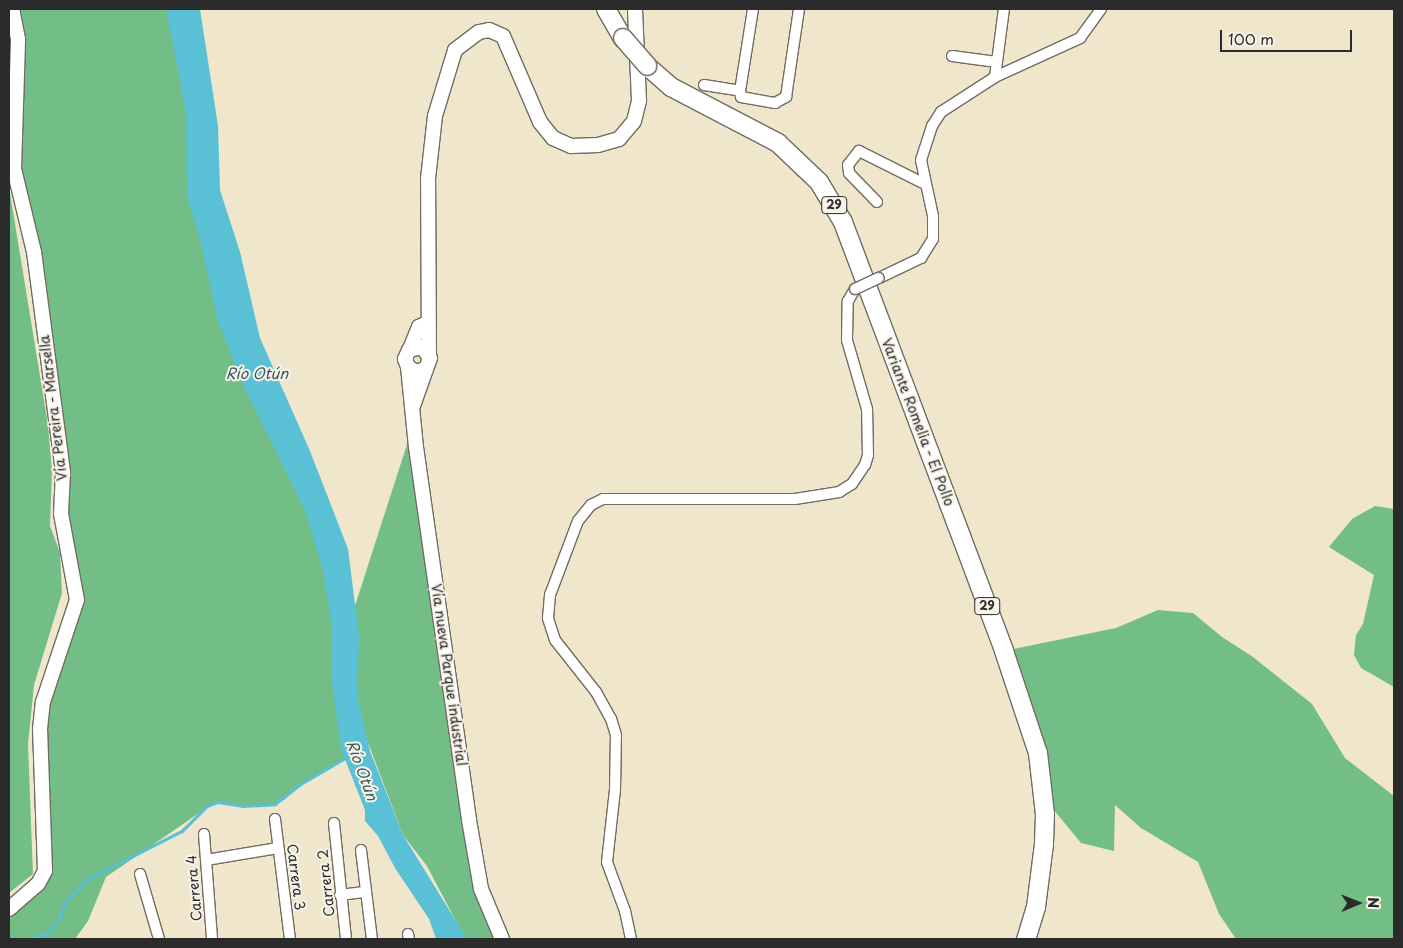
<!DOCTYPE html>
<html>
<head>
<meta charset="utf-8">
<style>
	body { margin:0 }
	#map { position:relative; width:1403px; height:948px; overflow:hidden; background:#efe6cb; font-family:"Playpen Sans",sans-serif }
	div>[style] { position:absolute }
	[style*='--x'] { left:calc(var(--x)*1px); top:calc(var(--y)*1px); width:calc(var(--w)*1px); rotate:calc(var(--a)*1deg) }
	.forest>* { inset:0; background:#72be86 }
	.water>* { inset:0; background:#59c0d6 }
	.stream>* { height:2.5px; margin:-1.25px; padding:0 1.25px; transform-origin:1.25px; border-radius:1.25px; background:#59c0d6 }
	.roads { filter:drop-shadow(1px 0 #706c63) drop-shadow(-1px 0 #706c63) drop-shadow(0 1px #706c63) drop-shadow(0 -1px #706c63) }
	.street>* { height:10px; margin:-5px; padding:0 5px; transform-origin:5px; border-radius:5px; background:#fff }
	.secondary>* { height:14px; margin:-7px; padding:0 7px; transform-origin:7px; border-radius:7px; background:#fff }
	.highway>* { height:18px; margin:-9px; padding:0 9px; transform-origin:9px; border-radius:9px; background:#fff }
	.bridges { filter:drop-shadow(1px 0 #706c63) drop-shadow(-1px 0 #706c63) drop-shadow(0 1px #706c63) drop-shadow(0 -1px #706c63) }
	.street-bridge>* { height:10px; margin:-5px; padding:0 5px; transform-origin:5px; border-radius:5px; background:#fff }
	.highway-bridge>* { height:18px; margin:-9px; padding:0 9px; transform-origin:9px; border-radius:9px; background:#fff }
	span { translate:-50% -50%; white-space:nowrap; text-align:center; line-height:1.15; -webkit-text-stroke:4px #f7f3e8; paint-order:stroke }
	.shield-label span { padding:1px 4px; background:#f7f3e8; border:1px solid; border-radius:4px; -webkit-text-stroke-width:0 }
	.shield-label { font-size:12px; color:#2b2b2b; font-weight:700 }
	.street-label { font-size:14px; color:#2b2b2b }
	.water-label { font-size:15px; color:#39585e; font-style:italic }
	.frame { position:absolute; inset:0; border:10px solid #2b2b2b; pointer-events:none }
	.north { position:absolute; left:1333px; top:878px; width:50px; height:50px; -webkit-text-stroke:4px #f7f3e8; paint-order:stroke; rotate:89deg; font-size:14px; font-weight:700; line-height:20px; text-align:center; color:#2b2b2b }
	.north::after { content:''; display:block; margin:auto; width:18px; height:22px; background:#2b2b2b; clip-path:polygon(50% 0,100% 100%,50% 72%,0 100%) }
	.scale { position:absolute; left:1220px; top:30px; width:132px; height:22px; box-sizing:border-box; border:2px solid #2b2b2b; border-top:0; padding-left:6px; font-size:15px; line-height:18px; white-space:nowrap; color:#2b2b2b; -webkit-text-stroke:4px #f7f3e8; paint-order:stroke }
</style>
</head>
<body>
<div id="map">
	<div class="forest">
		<div style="clip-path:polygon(12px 9px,181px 9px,204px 177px,292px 448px,344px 640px,411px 432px,481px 889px,502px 939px,462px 939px,460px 929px,427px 866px,403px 835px,364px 732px,349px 651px,356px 752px,303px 783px,284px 800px,270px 805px,242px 806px,218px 802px,202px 811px,106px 877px,88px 921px,75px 939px,9px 939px,9px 909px,38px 884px,43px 702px,77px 600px,63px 472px,14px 169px)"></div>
		<div style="clip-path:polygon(9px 187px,48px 425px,52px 471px,50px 526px,60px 553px,62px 593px,34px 685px,28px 744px,33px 874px,9px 893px)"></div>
		<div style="clip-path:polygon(1375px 506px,1394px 509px,1394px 687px,1361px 668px,1354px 655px,1356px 635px,1363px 624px,1374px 575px,1329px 547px,1352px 519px)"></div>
		<div style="clip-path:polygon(1158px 610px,1193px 613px,1222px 637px,1253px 657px,1312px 704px,1345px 758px,1394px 796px,1394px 939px,1236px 939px,1219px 914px,1198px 862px,1141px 828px,1115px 805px,1114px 851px,1081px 843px,1044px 798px,1004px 651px,1116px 628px)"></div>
	</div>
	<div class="water">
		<div style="clip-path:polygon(166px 9px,200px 9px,218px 126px,220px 190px,240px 252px,260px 338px,310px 451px,348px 549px,359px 636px,357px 694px,370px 751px,403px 835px,467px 939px,436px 939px,429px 919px,395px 868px,378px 836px,365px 821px,365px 810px,341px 749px,331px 675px,331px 621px,323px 570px,305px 510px,241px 381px,217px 318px,200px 239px,187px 198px,186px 112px)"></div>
	</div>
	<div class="stream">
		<div style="--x:29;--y:939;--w:21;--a:-19"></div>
		<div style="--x:49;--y:932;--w:16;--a:-52"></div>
		<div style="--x:59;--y:919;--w:19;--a:-69"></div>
		<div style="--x:66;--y:901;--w:31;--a:-45"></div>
		<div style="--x:88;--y:879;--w:106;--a:-27.1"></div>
		<div style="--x:182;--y:831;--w:35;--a:-45"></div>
		<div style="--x:207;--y:806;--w:12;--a:-20"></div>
		<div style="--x:218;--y:802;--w:24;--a:9"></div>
		<div style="--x:242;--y:806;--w:33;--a:-3"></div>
		<div style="--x:275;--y:804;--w:31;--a:-38"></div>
		<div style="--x:299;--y:785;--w:56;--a:-30.3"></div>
	</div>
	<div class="roads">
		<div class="street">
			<div style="--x:753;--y:9;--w:83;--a:99"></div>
			<div style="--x:740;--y:91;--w:6;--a:81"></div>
			<div style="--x:741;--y:97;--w:35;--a:10"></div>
			<div style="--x:775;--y:103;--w:13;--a:-29"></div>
			<div style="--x:786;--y:97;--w:89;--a:-81.6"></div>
			<div style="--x:952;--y:56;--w:45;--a:7.6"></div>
			<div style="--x:995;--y:77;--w:69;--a:-82.5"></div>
			<div style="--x:704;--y:85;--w:36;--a:9"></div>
			<div style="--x:877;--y:202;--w:40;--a:-134"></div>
			<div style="--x:849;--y:173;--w:8;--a:-97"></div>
			<div style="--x:848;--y:165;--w:18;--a:-52"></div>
			<div style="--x:859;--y:151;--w:74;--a:26.6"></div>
			<div style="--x:879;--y:278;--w:47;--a:-25.5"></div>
			<div style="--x:921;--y:258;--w:22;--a:-58"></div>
			<div style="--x:933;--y:239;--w:23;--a:-90"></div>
			<div style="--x:933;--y:216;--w:57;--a:-102.1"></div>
			<div style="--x:921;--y:160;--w:36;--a:-72"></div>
			<div style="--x:932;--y:126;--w:17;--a:-57"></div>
			<div style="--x:941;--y:112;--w:64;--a:-32.9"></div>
			<div style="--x:995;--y:77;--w:94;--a:-24.6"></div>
			<div style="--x:1080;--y:38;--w:36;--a:-54"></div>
			<div style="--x:275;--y:819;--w:121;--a:82.9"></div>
			<div style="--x:334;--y:823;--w:117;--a:84.1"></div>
			<div style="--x:204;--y:834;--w:105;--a:85.6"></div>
			<div style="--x:361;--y:850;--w:90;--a:83"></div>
			<div style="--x:206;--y:860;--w:73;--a:-9.5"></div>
			<div style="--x:140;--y:874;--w:68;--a:73.7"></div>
			<div style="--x:340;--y:895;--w:26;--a:-7"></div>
			<div style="--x:408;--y:934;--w:5;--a:79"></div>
			<div style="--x:631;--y:939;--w:29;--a:-102"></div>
			<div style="--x:625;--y:911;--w:52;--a:-110.2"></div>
			<div style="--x:607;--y:862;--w:72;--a:-83.7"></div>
			<div style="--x:615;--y:790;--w:55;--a:-89"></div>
			<div style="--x:616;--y:735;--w:17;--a:-107"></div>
			<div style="--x:611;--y:719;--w:31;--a:-119"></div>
			<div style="--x:596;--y:692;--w:66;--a:-128.3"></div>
			<div style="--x:555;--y:640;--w:23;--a:-108"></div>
			<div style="--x:548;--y:618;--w:23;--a:-85"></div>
			<div style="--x:550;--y:595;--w:79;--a:-69.3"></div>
			<div style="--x:578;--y:521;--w:21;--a:-51"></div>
			<div style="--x:591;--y:505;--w:13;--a:-27"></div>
			<div style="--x:603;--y:499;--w:192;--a:0"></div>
			<div style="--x:795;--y:499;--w:45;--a:-9"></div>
			<div style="--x:839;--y:492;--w:15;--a:-32"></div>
			<div style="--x:852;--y:484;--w:23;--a:-56"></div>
			<div style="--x:865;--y:465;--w:10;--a:-73"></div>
			<div style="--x:868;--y:455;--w:46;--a:-91.2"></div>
			<div style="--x:867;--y:409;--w:72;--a:-106.2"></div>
			<div style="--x:847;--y:340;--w:39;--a:-89"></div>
			<div style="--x:848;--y:301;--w:14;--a:-60"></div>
		</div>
		<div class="secondary">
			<div style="--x:410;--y:349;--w:24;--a:-68"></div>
			<div style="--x:419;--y:327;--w:9;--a:-27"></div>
			<div style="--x:429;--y:356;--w:177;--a:-90.3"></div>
			<div style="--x:428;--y:179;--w:63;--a:-83.7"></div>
			<div style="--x:435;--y:116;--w:69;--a:-73.1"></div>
			<div style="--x:455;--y:50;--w:30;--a:-37"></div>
			<div style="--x:479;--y:32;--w:10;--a:-11"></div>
			<div style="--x:489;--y:30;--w:15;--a:23"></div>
			<div style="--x:503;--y:36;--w:94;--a:66.7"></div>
			<div style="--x:540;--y:122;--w:21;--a:51"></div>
			<div style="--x:553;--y:138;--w:20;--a:24"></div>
			<div style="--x:571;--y:146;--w:27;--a:-2"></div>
			<div style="--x:598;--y:145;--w:22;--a:-16"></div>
			<div style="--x:619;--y:139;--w:23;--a:-50"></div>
			<div style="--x:634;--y:121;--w:21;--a:-76"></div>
			<div style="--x:639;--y:101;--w:92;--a:-92.5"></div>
			<div style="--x:408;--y:367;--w:80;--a:84.3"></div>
			<div style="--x:416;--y:447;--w:377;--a:81.9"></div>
			<div style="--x:469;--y:820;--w:70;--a:80.1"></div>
			<div style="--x:481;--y:889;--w:54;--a:67.2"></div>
			<div style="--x:413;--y:406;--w:51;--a:-70.5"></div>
			<div style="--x:430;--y:358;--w:14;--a:-126"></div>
			<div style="--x:422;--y:347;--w:13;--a:167"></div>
			<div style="--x:409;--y:350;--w:10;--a:114"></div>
			<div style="--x:405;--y:359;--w:9;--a:69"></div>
			<div style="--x:408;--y:367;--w:9;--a:32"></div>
			<div style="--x:416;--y:372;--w:9;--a:-18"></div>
			<div style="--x:9;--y:909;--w:38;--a:-41"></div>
			<div style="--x:38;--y:884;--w:15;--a:-62"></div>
			<div style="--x:45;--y:871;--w:142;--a:-92"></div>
			<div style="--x:40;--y:729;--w:27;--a:-84"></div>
			<div style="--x:43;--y:702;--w:108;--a:-71.6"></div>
			<div style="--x:77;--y:600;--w:87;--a:-100.5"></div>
			<div style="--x:61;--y:514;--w:42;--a:-87.3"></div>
			<div style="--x:63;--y:472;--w:222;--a:-97.5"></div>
			<div style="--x:34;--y:252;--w:85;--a:-103.5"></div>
			<div style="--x:14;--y:169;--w:130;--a:-88.2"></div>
			<div style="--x:18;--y:39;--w:31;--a:-101"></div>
		</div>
		<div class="highway">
			<div style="--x:606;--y:9;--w:34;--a:60"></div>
			<div style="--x:647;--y:66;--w:32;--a:41"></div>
			<div style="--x:671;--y:87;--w:121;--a:27.6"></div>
			<div style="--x:778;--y:143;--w:57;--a:43.6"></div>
			<div style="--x:819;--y:182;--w:47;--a:59"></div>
			<div style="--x:843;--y:222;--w:458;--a:69.4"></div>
			<div style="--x:1004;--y:651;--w:108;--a:71.6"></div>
			<div style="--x:1038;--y:753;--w:61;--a:83.5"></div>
			<div style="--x:1045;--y:814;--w:30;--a:92"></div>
			<div style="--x:1044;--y:844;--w:64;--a:97.2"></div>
			<div style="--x:1036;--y:907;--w:34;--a:107"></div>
		</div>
	</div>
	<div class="bridges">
		<div class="street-bridge">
			<div style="--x:855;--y:289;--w:26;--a:-25"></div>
		</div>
		<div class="highway-bridge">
			<div style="--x:623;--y:38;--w:37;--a:49"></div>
		</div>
	</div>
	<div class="shield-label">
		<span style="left:834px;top:205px">29</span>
		<span style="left:987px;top:606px">29</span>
	</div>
	<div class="street-label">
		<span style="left:53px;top:408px;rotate:-97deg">Vía Pereira - Marsella</span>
		<span style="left:918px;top:422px;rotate:69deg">Variante Romelia - El Pollo</span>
		<span style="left:449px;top:675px;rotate:82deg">Vía nueva Parque industrial</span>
		<span style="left:296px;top:877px;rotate:83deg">Carrera 3</span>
		<span style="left:326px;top:883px;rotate:-96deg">Carrera 2</span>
		<span style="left:194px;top:888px;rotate:-95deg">Carrera 4</span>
	</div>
	<div class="water-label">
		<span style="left:257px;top:373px">Río Otún</span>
		<span style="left:363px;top:770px;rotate:70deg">Río Otún</span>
	</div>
	<div class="frame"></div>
	<div class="north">N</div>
	<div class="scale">100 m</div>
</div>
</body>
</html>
